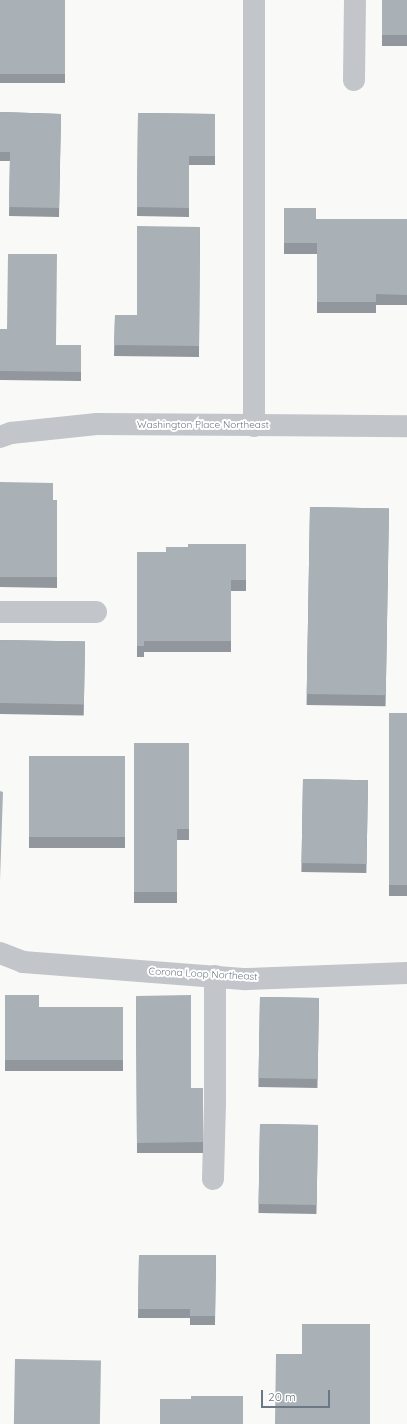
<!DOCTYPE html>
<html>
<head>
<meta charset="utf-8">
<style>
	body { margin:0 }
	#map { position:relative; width:407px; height:1424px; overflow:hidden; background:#f9faf8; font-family:Quicksand,sans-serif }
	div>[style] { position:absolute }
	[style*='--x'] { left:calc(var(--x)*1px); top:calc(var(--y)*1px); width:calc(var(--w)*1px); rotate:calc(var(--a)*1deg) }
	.minor>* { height:22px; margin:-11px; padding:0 11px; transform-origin:11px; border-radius:11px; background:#c2c5c9 }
	.wall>* { inset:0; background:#91979d; transform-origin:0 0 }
	.building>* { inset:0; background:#a9b0b6; transform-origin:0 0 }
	span { translate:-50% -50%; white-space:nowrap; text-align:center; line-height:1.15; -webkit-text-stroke:4px #fff; paint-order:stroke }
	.street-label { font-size:10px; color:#6c7885 }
	.scale { position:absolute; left:261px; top:1390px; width:69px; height:18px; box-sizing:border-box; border:2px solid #6c7885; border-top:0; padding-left:5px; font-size:12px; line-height:14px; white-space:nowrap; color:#6c7885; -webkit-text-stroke:3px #fff; paint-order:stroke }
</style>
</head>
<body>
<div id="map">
	<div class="minor">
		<div style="--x:254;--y:0;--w:426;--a:90"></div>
		<div style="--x:354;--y:80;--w:80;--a:-89.3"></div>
		<div style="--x:0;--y:437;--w:12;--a:-20"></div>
		<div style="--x:11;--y:433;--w:86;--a:-6"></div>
		<div style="--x:97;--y:424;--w:310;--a:0.4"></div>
		<div style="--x:0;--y:612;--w:96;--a:0"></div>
		<div style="--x:0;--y:953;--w:25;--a:21"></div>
		<div style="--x:23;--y:962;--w:224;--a:4.4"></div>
		<div style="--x:246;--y:979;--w:161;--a:-2.1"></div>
		<div style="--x:213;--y:1179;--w:75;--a:-88.5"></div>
		<div style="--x:215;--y:1104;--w:128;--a:-90"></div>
	</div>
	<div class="wall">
		<div style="left:0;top:0;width:65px;height:83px"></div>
		<div style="left:382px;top:0;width:25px;height:46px"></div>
		<div style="clip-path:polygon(0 112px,61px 114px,59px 217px,9px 216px,10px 161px,0 161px)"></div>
		<div style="clip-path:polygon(138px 113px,215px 114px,215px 165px,189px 165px,189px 217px,137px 216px)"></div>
		<div style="clip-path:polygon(284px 208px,316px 219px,407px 219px,407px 305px,376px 305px,376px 313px,317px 313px,317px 254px,284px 254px)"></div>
		<div style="clip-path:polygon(200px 227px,199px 357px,114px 356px,115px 315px,137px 315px)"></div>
		<div style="clip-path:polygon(0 329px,56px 345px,81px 345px,81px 381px,0 380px)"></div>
		<div style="clip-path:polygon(0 482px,53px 500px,57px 500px,57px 588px,0 587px)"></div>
		<div style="left:310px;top:507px;width:79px;height:198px;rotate:1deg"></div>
		<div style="clip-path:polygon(246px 544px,246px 591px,231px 591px,231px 652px,144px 652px,144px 657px,137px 657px,137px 552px,166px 552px,188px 547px)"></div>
		<div style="left:0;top:640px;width:85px;height:74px;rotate:1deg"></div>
		<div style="left:389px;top:713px;width:18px;height:183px"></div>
		<div style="clip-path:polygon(134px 743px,189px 743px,189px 840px,177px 840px,177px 903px,134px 903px)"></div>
		<div style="left:29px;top:756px;width:96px;height:92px"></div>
		<div style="left:303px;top:779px;width:65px;height:93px;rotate:1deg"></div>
		<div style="clip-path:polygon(5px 995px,39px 1007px,123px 1007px,123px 1071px,5px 1071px)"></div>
		<div style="clip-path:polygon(136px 996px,191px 1088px,203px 1088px,203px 1153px,137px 1153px)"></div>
		<div style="left:260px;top:997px;width:59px;height:90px;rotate:1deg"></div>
		<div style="left:260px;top:1124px;width:58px;height:89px;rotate:1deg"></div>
		<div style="clip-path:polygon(139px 1255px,216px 1255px,215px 1325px,190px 1325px,190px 1318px,138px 1318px)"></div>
	</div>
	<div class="building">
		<div style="left:0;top:0;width:65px;height:74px"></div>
		<div style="left:382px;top:0;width:25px;height:35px"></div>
		<div style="clip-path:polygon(0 112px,61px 114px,59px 208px,9px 207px,10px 152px,0 152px)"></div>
		<div style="clip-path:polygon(138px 113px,215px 114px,215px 156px,189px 156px,189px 208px,137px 207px)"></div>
		<div style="clip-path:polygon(284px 208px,316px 208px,316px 219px,407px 219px,407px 295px,376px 294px,376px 302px,317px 302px,317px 243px,284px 243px)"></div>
		<div style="clip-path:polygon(137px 226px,200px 227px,199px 346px,114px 345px,115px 315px,137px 315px)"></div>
		<div style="clip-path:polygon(8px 254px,57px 254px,56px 345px,81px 345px,81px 372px,0 371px,0 329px,7px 329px)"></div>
		<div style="clip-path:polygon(0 482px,53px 483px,53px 500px,57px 500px,57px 577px,0 577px)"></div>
		<div style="left:310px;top:507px;width:79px;height:187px;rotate:1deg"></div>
		<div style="clip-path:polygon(188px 544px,246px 544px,246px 580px,231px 580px,231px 641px,144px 641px,144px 646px,137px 646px,137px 552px,166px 552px,166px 547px,188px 547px)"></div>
		<div style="left:0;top:640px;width:85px;height:63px;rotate:1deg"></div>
		<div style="left:389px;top:713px;width:18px;height:172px"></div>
		<div style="clip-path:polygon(134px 743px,189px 743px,189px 829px,177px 829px,177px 892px,134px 892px)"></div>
		<div style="left:29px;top:756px;width:96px;height:81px"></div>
		<div style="left:303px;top:779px;width:65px;height:84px;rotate:1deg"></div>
		<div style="clip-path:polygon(0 791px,3px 792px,0 880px)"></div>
		<div style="clip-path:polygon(5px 995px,39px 995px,39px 1007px,123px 1007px,123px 1060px,5px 1060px)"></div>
		<div style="clip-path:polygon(191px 995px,191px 1088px,203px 1088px,203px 1142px,137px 1143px,136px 996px)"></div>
		<div style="left:260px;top:997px;width:59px;height:81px;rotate:1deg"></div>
		<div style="left:260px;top:1124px;width:58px;height:80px;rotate:1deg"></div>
		<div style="clip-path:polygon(139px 1255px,216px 1255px,215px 1316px,190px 1316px,190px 1309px,138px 1309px)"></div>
		<div style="clip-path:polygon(302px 1324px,370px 1324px,370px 1424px,275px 1424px,276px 1354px,302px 1354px)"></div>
		<div style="left:15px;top:1359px;width:86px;height:65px;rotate:1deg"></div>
		<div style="clip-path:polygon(191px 1396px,243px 1396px,243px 1424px,160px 1424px,160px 1399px,191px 1399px)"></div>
	</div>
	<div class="street-label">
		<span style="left:203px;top:425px">Washington Place Northeast</span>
		<span style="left:203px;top:974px;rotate:3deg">Corona Loop Northeast</span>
	</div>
	<div class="scale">20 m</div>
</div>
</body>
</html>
